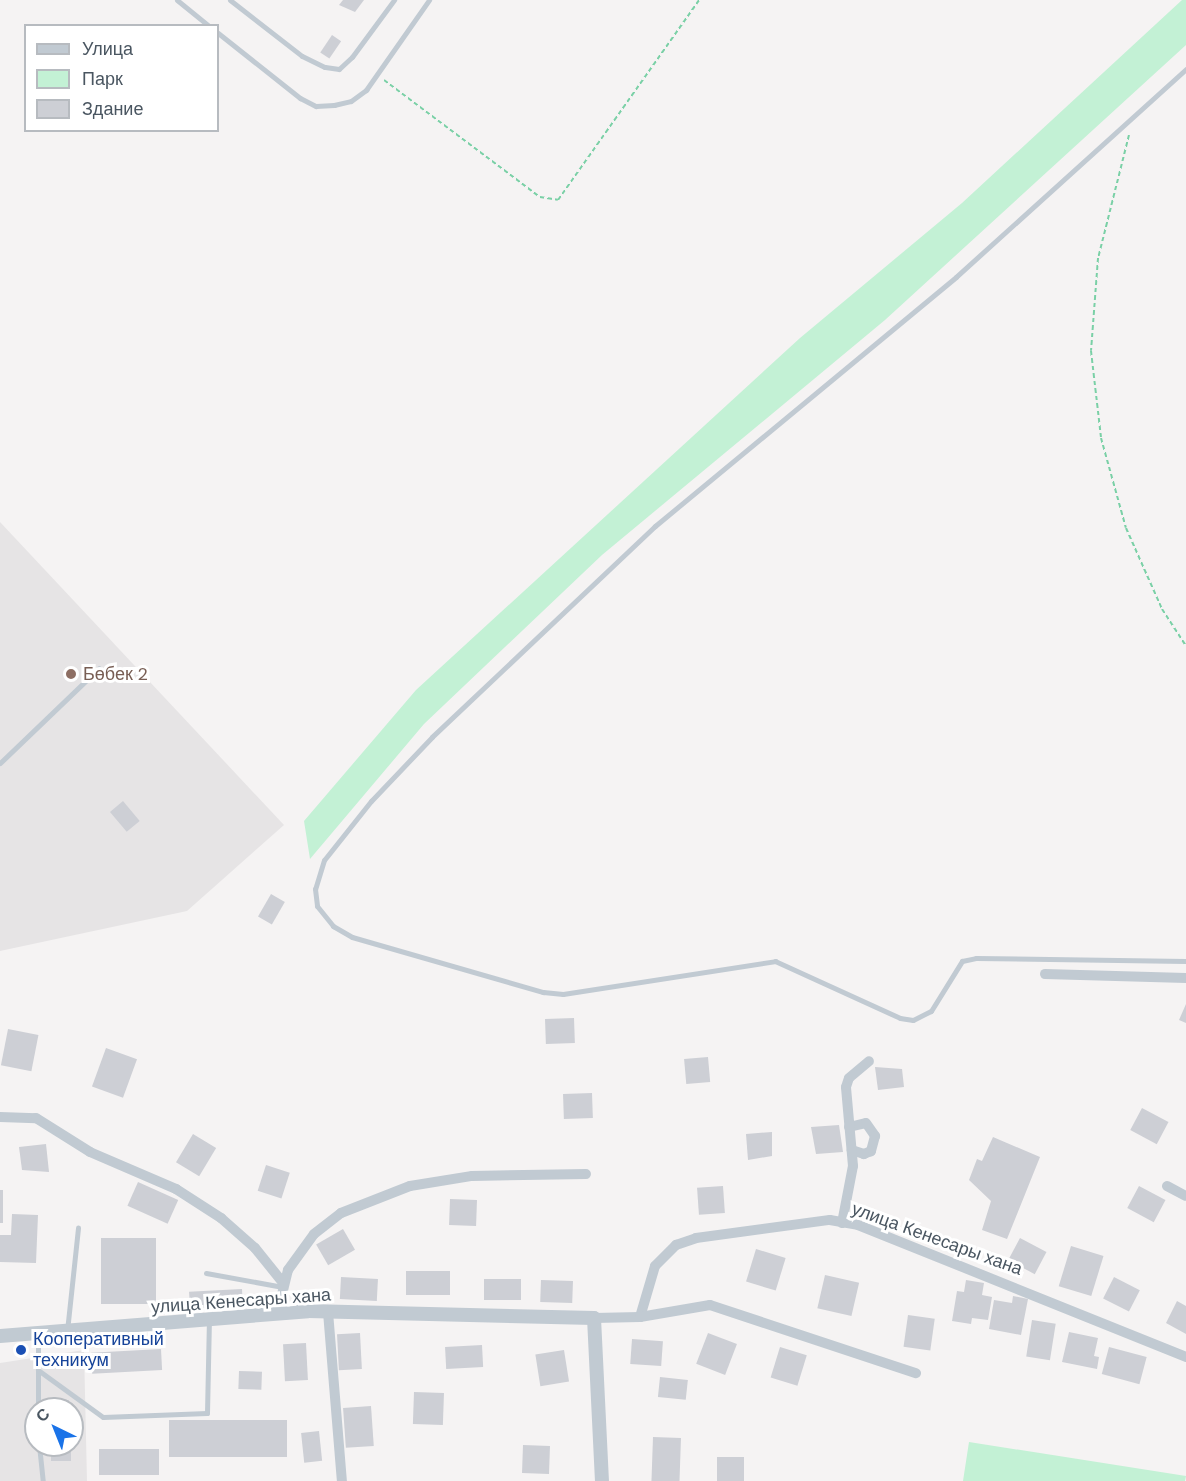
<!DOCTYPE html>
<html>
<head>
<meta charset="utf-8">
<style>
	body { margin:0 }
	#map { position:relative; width:1186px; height:1481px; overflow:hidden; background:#f5f3f3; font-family:"DM Sans",sans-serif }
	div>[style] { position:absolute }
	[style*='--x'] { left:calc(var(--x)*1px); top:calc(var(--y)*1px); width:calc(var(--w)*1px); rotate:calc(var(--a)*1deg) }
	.education>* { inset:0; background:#e6e4e5 }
	.green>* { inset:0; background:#c3f1d5 }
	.building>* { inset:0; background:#cdcfd5; transform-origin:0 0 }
	.path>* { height:2px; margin-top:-1px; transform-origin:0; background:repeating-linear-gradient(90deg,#7ad0a6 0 4.5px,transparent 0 7.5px) }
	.service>* { height:5px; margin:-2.5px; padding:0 2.5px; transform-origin:2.5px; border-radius:2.5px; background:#c1cad2 }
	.minor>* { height:10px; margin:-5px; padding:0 5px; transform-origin:5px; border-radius:5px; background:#c1cad2 }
	.tertiary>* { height:14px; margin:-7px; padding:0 7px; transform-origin:7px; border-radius:7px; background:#c1cad2 }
	.dots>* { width:16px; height:16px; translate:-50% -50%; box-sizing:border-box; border:3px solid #fff; border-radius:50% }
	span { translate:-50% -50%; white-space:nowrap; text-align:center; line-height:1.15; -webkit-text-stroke:6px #fff; paint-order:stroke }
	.education-label { font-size:18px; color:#785e54 }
	.left { translate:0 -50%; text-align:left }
	.street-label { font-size:18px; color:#4a5661 }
	.transit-label { font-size:18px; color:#164399 }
	.legend { position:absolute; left:24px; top:24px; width:195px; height:108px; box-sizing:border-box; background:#fff; border:2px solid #b7bbc0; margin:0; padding:8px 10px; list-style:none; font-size:18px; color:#4a5661 }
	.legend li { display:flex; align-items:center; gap:12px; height:30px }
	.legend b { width:30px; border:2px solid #b7bbc0 }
	.north { position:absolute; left:24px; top:1397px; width:60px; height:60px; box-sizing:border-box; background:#fff; border:2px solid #b7bbc0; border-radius:50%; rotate:317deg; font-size:16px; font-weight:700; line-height:24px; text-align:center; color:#4a5661 }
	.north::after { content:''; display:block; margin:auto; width:21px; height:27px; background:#1a73e8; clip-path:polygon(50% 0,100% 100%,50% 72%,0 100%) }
</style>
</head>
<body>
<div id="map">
	<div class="education">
		<div style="clip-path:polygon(0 522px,284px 825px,187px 911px,0 951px)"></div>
		<div style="clip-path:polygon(evenodd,84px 1350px,87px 1481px,0 1481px,0 1363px,84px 1350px,36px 1409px,72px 1409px,72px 1445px,36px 1445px,36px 1409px)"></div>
	</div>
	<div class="green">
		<div style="clip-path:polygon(1182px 0,1186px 0,1186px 45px,885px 320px,602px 555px,424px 724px,310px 859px,304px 821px,416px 690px,800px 338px,962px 203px)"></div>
		<div style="clip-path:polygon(969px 1442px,1186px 1476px,1185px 1481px,963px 1481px)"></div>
	</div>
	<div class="building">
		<div style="clip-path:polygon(343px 0,364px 0,355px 12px,339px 5px)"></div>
		<div style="left:332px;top:35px;width:11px;height:21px;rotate:34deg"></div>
		<div style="left:123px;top:801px;width:26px;height:17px;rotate:50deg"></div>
		<div style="left:271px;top:894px;width:16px;height:26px;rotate:30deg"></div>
		<div style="clip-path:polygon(1186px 1004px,1186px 1023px,1179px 1020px)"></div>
		<div style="left:574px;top:1018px;width:25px;height:29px;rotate:88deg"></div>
		<div style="left:8px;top:1029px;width:31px;height:37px;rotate:11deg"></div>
		<div style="left:106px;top:1048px;width:33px;height:41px;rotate:20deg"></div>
		<div style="left:708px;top:1057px;width:25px;height:24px;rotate:85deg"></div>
		<div style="clip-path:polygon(875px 1067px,902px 1069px,904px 1087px,878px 1090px)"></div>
		<div style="left:592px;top:1093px;width:25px;height:29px;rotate:88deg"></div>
		<div style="left:1142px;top:1108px;width:30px;height:25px;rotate:28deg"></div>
		<div style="clip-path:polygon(839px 1125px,843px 1152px,816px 1154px,811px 1127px)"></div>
		<div style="clip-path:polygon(772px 1132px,772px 1156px,748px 1160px,746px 1134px)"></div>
		<div style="left:193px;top:1134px;width:27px;height:33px;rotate:31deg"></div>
		<div style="clip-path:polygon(993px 1137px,1040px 1157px,1007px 1239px,982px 1230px,991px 1201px,969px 1180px,977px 1159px,982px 1161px)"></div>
		<div style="clip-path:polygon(46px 1144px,49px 1172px,22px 1170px,19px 1147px)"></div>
		<div style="left:266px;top:1165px;width:25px;height:27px;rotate:18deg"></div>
		<div style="left:138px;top:1182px;width:44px;height:26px;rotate:24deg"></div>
		<div style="left:723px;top:1186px;width:27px;height:26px;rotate:86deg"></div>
		<div style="left:1139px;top:1186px;width:30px;height:25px;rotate:28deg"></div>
		<div style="left:0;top:1190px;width:3px;height:33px"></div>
		<div style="left:450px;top:1199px;width:27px;height:26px;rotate:2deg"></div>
		<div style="clip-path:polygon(12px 1214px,38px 1215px,36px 1263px,0 1262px,0 1235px,11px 1235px)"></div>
		<div style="left:343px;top:1229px;width:24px;height:31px;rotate:60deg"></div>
		<div style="left:101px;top:1238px;width:55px;height:66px"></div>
		<div style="left:1020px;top:1238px;width:30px;height:25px;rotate:28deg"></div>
		<div style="left:1071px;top:1246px;width:34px;height:42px;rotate:17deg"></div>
		<div style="left:756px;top:1249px;width:31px;height:34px;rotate:17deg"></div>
		<div style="left:450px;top:1271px;width:24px;height:44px;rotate:90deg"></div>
		<div style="left:825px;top:1275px;width:35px;height:34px;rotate:13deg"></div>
		<div style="left:341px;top:1277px;width:37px;height:22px;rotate:3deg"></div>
		<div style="left:1114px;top:1277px;width:29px;height:24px;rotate:27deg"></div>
		<div style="left:521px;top:1279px;width:21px;height:37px;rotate:90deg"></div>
		<div style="left:541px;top:1280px;width:32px;height:22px;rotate:2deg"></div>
		<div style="clip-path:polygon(966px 1280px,984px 1283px,982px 1295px,992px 1297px,988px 1320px,972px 1318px,971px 1324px,952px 1321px,957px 1291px,964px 1292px)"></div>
		<div style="left:242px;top:1289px;width:17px;height:53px;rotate:87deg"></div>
		<div style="clip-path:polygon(1013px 1296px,1028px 1299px,1021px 1335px,989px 1329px,994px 1300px,1012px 1303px)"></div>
		<div style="clip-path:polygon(1177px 1301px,1186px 1306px,1186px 1334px,1166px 1323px)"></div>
		<div style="left:908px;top:1315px;width:27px;height:32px;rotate:8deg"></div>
		<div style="left:1032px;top:1320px;width:24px;height:37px;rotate:9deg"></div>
		<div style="clip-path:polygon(1069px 1332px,1098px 1338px,1094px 1356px,1099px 1357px,1097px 1369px,1062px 1362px)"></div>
		<div style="left:360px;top:1333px;width:36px;height:23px;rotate:87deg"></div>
		<div style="left:708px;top:1333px;width:31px;height:33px;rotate:21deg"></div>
		<div style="left:632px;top:1339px;width:31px;height:25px;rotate:4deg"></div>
		<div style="left:306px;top:1343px;width:37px;height:23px;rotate:87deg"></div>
		<div style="left:482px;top:1345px;width:22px;height:37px;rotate:87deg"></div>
		<div style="left:780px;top:1347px;width:28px;height:32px;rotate:17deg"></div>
		<div style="left:1109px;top:1347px;width:39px;height:28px;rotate:15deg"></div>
		<div style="left:161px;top:1349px;width:21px;height:70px;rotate:87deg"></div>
		<div style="left:564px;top:1350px;width:32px;height:29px;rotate:81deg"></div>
		<div style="left:239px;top:1371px;width:23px;height:18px;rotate:2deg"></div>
		<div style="left:660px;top:1377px;width:28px;height:20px;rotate:6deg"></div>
		<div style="left:414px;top:1392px;width:30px;height:32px;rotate:2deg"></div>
		<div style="clip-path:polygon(69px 1400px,69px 1409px,50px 1409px,49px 1401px)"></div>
		<div style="left:371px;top:1406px;width:40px;height:28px;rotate:86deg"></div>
		<div style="left:287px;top:1420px;width:37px;height:118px;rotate:90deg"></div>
		<div style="left:319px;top:1431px;width:30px;height:18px;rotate:84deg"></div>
		<div style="left:653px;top:1437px;width:28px;height:44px;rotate:2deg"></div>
		<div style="left:51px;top:1445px;width:20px;height:16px"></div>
		<div style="left:523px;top:1445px;width:27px;height:28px;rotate:2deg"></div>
		<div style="left:99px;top:1449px;width:60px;height:26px"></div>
		<div style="left:717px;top:1457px;width:27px;height:24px"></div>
	</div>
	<div class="path">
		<div style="--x:384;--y:80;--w:195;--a:36.9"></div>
		<div style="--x:540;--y:197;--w:18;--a:9"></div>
		<div style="--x:558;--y:200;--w:245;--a:-54.8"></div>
		<div style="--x:1129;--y:135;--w:127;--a:104.1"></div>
		<div style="--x:1098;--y:258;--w:93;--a:94.3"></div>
		<div style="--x:1091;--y:351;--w:88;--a:83.4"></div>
		<div style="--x:1101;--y:438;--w:93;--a:74.5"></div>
		<div style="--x:1126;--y:528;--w:89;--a:66"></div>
		<div style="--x:1162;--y:609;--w:44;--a:57"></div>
	</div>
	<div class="service">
		<div style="--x:177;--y:0;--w:41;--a:39.1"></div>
		<div style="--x:230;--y:0;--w:91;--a:37.9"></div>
		<div style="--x:302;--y:56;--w:25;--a:26"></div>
		<div style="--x:325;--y:67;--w:14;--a:8"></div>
		<div style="--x:339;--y:69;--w:18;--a:-43"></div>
		<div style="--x:352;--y:57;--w:71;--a:-53.6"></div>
		<div style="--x:218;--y:33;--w:105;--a:38.4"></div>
		<div style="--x:300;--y:98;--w:18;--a:27"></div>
		<div style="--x:316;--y:106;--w:18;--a:-3"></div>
		<div style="--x:334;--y:105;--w:17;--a:-13"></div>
		<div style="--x:351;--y:101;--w:19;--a:-36"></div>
		<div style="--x:366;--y:90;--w:110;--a:-55"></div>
		<div style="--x:1186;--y:69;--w:310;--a:137.9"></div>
		<div style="--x:956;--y:277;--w:391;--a:140.4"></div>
		<div style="--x:655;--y:526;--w:307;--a:136.6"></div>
		<div style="--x:432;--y:737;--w:88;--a:133.6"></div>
		<div style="--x:371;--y:801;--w:75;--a:128.5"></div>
		<div style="--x:324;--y:860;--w:30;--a:107"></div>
		<div style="--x:315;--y:889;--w:17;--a:83"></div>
		<div style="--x:317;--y:906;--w:26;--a:51"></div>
		<div style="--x:333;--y:926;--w:22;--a:30"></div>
		<div style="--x:352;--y:937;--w:199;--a:16.1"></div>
		<div style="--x:543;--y:992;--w:20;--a:6"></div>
		<div style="--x:563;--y:994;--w:215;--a:-8.8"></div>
		<div style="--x:775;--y:961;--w:137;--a:24.5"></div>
		<div style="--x:900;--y:1018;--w:13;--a:9"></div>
		<div style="--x:913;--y:1020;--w:20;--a:-27"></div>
		<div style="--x:931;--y:1011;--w:59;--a:-58.2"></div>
		<div style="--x:962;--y:961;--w:14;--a:-12"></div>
		<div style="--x:976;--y:958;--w:210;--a:0.8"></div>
		<div style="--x:0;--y:763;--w:137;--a:-43.8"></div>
		<div style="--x:206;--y:1273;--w:78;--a:10.3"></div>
		<div style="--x:67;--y:1331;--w:104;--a:-83.9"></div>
		<div style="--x:38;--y:1334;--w:75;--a:90"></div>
		<div style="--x:38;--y:1370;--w:80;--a:35.9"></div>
		<div style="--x:103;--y:1417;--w:104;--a:-2.2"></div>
		<div style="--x:207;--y:1413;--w:93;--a:-88.8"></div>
		<div style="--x:39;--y:1445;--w:36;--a:84"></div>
	</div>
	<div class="minor">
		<div style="--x:1045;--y:974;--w:141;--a:1.6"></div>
		<div style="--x:0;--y:1117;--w:36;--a:2"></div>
		<div style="--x:36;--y:1118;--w:64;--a:32.2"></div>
		<div style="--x:90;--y:1152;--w:94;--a:23.3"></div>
		<div style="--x:176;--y:1189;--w:54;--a:32.8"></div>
		<div style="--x:221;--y:1218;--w:45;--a:41.4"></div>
		<div style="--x:255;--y:1248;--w:46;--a:51.1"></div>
		<div style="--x:849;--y:1127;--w:17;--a:-13"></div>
		<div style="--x:866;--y:1123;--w:16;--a:55"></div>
		<div style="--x:875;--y:1136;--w:16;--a:105"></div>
		<div style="--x:871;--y:1151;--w:8;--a:157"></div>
		<div style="--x:864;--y:1154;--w:13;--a:-162"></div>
		<div style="--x:1167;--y:1186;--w:21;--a:28"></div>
		<div style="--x:842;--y:1223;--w:58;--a:-79.1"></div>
		<div style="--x:853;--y:1166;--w:79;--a:-95.1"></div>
		<div style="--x:846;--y:1087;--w:9;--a:-72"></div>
		<div style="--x:849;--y:1078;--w:26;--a:-40"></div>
		<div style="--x:328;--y:1312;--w:170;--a:85.3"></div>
		<div style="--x:277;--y:1315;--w:46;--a:-76.3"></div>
		<div style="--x:288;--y:1270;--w:44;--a:-54.2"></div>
		<div style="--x:314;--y:1234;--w:34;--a:-38"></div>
		<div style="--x:341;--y:1213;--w:74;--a:-21.4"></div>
		<div style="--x:410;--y:1186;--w:63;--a:-9.2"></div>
		<div style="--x:472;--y:1176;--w:114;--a:-1"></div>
		<div style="--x:640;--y:1317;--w:53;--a:-73.6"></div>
		<div style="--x:655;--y:1266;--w:30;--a:-45"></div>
		<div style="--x:676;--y:1245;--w:21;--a:-19"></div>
		<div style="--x:696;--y:1238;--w:135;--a:-7.7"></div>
		<div style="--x:830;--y:1220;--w:28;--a:10"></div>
		<div style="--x:858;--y:1225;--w:354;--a:21.9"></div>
		<div style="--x:594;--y:1318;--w:46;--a:-1.2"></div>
		<div style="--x:640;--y:1317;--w:71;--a:-9.7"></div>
		<div style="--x:710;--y:1305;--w:217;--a:18.3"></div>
	</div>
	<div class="tertiary">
		<div style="--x:0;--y:1336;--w:309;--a:-4.6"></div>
		<div style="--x:308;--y:1311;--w:286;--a:1.4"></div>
		<div style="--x:594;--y:1318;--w:163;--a:87.2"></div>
	</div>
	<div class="dots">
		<div style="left:71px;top:674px;background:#8d6e63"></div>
		<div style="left:21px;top:1350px;background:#1a4fb4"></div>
	</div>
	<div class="education-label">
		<span class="left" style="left:83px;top:674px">Бөбек 2</span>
	</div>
	<div class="street-label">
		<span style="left:937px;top:1239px;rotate:20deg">улица Кенесары хана</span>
		<span style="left:241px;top:1301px;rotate:-4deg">улица Кенесары хана</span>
	</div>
	<div class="transit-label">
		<span class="left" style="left:33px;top:1350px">Кооперативный<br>техникум</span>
	</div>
	<ul class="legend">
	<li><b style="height:8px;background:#c1cad2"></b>Улица</li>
	<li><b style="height:16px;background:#c3f1d5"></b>Парк</li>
	<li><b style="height:16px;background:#cdcfd5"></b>Здание</li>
	</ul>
	<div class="north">С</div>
</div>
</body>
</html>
